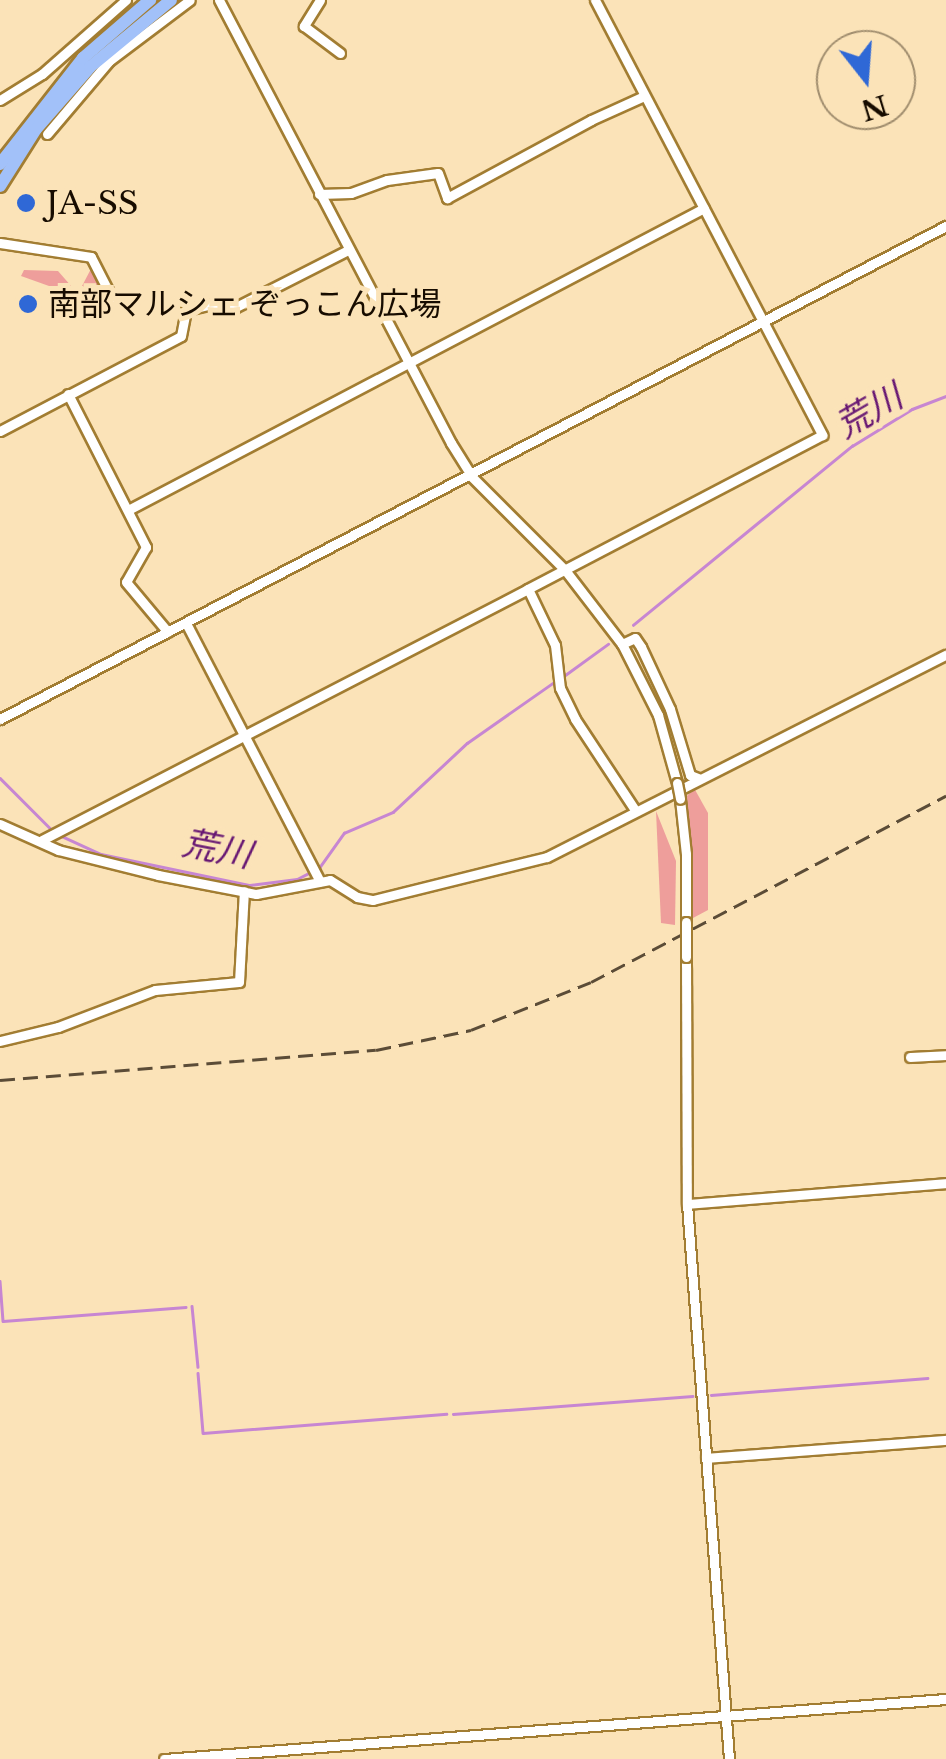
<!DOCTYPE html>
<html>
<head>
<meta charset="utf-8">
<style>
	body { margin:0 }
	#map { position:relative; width:946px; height:1759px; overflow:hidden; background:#fbe3b8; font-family:"Libre Baskerville","Noto Sans JP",serif }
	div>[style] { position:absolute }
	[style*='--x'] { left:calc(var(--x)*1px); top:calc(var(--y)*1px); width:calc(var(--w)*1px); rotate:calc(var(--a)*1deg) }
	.green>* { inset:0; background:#ee9e9b }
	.stream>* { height:2.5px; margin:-1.25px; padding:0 1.25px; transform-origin:1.25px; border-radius:1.25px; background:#c786d2 }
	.roads { filter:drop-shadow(2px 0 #a27d32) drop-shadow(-2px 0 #a27d32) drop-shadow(0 2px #a27d32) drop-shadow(0 -2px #a27d32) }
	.minor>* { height:9px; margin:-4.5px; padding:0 4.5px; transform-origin:4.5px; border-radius:4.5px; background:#fff }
	.highway>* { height:12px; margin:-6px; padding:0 6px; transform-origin:6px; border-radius:6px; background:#a2c1f9 }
	.rail>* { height:2.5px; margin-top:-1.25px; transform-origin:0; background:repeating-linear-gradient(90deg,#5b4c37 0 15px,transparent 0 23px) }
	.bridges { filter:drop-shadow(2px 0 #a27d32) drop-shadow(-2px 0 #a27d32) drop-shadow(0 2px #a27d32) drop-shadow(0 -2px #a27d32) }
	.minor-bridge>* { height:9px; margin:-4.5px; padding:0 4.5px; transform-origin:4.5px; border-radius:4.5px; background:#fff }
	.dots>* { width:28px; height:28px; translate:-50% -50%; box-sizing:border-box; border:5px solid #fbe3b8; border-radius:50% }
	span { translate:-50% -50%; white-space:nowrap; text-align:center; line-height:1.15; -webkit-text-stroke:10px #fbe3b8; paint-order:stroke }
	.poi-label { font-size:32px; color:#170c00 }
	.left { translate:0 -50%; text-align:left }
	.water-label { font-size:35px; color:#671773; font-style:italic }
	.north { position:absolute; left:816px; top:30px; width:100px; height:100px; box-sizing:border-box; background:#fbe3b8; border:2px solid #a08d6e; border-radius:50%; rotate:163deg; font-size:28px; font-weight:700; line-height:40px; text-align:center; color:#170c00 }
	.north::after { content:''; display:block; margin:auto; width:35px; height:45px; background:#2f68d6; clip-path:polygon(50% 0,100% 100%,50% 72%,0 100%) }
</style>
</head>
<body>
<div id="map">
	<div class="green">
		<div style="clip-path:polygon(93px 265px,109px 296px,69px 300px,66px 287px,49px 286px,21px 276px,24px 270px,58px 271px,72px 287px,82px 286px)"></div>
		<div style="clip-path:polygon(694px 788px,708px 813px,708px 910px,693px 918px,687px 796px)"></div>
		<div style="clip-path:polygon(656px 811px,676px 861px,675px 925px,661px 923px)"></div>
	</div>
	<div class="stream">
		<div style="--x:633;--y:625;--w:283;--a:-39.3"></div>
		<div style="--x:852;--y:446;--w:70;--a:-31.7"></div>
		<div style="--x:912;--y:409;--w:36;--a:-21"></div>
		<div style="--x:561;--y:678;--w:58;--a:-35.9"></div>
		<div style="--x:0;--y:778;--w:72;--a:45"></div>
		<div style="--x:57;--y:834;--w:48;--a:24.4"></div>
		<div style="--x:101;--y:854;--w:152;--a:11.8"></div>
		<div style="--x:250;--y:885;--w:47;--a:-7.3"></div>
		<div style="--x:297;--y:879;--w:25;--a:-27"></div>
		<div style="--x:319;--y:868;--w:43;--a:-54.5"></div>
		<div style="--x:344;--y:833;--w:53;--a:-23.2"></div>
		<div style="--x:393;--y:812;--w:101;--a:-43"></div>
		<div style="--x:467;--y:743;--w:106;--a:-35"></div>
		<div style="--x:0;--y:1281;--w:40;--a:85.7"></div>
		<div style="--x:3;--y:1321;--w:183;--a:-4.4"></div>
		<div style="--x:192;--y:1306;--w:61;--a:84.4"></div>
		<div style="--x:198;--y:1373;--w:60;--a:85.2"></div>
		<div style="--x:203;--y:1433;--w:244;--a:-4.5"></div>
		<div style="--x:711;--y:1395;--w:217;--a:-4.5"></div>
		<div style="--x:453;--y:1414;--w:240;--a:-4.3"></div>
	</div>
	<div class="roads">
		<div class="minor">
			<div style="--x:219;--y:0;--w:500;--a:62.36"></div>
			<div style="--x:451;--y:443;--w:40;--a:58"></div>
			<div style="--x:472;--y:477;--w:132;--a:45"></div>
			<div style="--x:565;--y:570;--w:93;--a:52.4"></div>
			<div style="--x:622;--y:644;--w:80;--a:63.1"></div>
			<div style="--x:658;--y:715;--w:71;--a:74.4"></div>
			<div style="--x:320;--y:0;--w:31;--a:122"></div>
			<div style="--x:304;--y:26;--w:45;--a:36.9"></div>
			<div style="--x:595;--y:0;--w:491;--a:62.4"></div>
			<div style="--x:822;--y:435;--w:332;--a:152.4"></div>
			<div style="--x:528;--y:589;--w:62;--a:64.3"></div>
			<div style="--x:555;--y:645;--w:43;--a:83.4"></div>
			<div style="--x:560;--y:688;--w:34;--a:64"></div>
			<div style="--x:575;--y:719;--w:109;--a:56.6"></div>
			<div style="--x:0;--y:100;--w:49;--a:-31.8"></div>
			<div style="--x:42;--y:74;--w:112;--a:-41.4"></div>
			<div style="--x:47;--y:134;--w:96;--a:-49.7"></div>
			<div style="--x:109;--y:61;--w:101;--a:-37"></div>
			<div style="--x:319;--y:194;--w:32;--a:-2"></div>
			<div style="--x:351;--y:193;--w:38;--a:-20"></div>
			<div style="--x:387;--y:180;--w:51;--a:-7.8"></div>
			<div style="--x:438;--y:173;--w:27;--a:70"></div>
			<div style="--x:447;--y:198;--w:164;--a:-28.4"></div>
			<div style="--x:591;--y:120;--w:58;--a:-24.4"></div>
			<div style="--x:0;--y:243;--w:92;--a:8.7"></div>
			<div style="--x:91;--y:257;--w:48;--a:62.9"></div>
			<div style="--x:68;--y:394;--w:172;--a:63"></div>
			<div style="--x:146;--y:547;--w:40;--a:119.7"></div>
			<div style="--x:126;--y:582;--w:65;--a:50"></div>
			<div style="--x:0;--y:431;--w:204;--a:-27.7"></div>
			<div style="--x:181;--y:336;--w:26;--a:-79"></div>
			<div style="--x:186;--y:310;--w:31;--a:-13"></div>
			<div style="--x:216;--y:303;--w:19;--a:16"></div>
			<div style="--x:234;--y:308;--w:128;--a:-27"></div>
			<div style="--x:128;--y:510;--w:650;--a:-27.67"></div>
			<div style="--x:186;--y:623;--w:291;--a:62.6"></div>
			<div style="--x:622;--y:644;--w:14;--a:-25"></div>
			<div style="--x:635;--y:638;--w:11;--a:56"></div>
			<div style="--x:641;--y:647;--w:68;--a:64.9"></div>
			<div style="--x:670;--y:709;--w:69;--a:73.1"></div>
			<div style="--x:690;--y:775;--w:9;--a:21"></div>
			<div style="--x:0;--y:719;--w:1067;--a:-27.53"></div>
			<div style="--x:680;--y:799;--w:55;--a:83.8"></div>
			<div style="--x:686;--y:854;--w:68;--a:90"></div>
			<div style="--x:0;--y:824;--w:64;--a:24.1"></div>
			<div style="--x:58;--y:850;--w:103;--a:14"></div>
			<div style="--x:158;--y:875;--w:100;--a:11"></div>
			<div style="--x:256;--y:894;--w:75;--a:-10.7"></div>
			<div style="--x:330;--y:880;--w:32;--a:32"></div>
			<div style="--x:357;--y:897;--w:16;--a:11"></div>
			<div style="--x:373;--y:900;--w:179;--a:-13.9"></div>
			<div style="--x:547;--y:857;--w:447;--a:-26.9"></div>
			<div style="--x:42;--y:840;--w:547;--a:-27.31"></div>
			<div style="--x:686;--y:957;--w:247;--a:89.8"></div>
			<div style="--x:687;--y:1204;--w:557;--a:85.67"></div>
			<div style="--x:0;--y:1041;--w:60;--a:-13.6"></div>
			<div style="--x:58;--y:1027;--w:104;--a:-20.9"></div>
			<div style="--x:155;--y:990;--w:84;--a:-5.4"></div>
			<div style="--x:239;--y:982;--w:91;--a:-86.9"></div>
			<div style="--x:910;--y:1057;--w:36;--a:-3"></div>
			<div style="--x:687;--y:1204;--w:260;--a:-4.6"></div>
			<div style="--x:706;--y:1458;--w:241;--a:-4.3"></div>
			<div style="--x:164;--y:1759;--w:784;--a:-4.39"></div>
		</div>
		<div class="highway">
			<div style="--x:0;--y:164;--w:135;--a:-51.9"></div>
			<div style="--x:83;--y:58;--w:89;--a:-40.9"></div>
			<div style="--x:0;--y:186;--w:67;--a:-57.7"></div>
			<div style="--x:36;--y:129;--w:82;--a:-48.9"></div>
			<div style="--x:90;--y:67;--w:105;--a:-39.6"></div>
		</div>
	</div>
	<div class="rail">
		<div style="--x:0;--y:1080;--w:377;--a:-4.6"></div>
		<div style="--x:376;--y:1050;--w:97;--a:-11.9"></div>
		<div style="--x:471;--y:1030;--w:129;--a:-21.8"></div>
		<div style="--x:591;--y:982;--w:401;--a:-27.7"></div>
	</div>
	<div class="bridges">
		<div class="minor-bridge">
			<div style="--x:677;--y:783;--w:16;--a:79"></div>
			<div style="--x:686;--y:922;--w:35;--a:90"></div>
		</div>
	</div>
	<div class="dots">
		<div style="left:26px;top:203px;background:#2f68d6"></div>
		<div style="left:28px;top:304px;background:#2f68d6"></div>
	</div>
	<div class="poi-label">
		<span class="left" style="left:46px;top:203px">JA-SS</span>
		<span class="left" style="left:48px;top:304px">南部マルシェ ぞっこん広場</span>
	</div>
	<div class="water-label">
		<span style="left:869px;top:411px;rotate:-30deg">荒川</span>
		<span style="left:217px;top:849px;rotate:11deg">荒川</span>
	</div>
	<div class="north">N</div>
</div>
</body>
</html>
